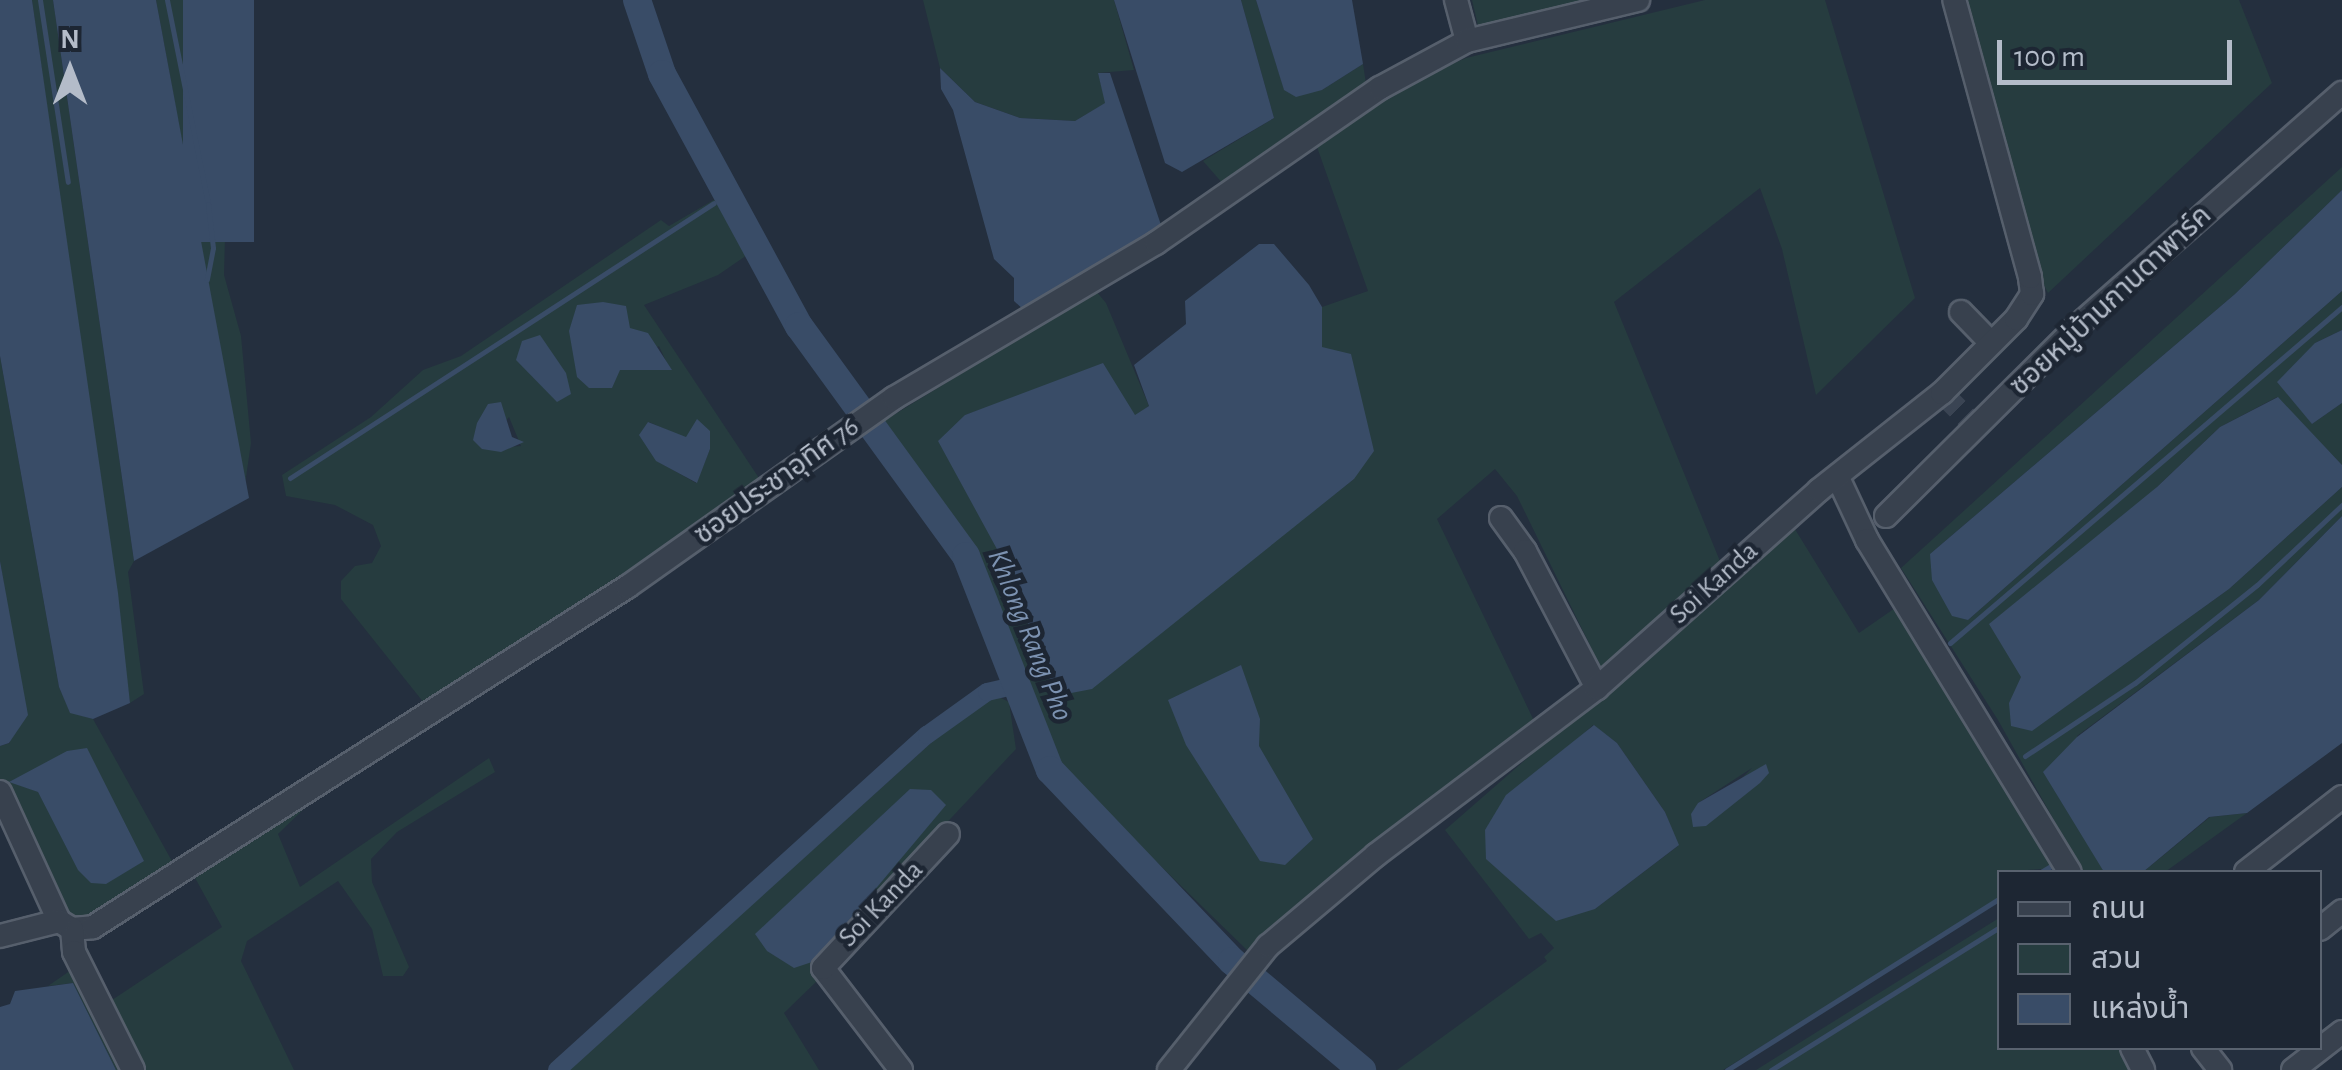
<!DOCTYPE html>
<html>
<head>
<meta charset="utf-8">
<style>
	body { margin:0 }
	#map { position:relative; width:2342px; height:1070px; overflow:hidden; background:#242f3e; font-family:"Alegreya Sans","Noto Sans Thai",sans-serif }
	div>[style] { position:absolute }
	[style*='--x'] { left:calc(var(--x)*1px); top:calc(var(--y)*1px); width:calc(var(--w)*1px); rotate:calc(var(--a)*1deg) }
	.green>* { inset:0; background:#263c3f }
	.water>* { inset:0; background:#394c67; transform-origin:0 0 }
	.stream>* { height:5px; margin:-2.5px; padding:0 2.5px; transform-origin:2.5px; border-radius:2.5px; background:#394c67 }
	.canal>* { height:18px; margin:-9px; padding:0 9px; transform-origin:9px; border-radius:9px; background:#394c67 }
	.river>* { height:28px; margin:-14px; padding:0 14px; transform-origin:14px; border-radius:14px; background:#394c67 }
	.minor-tunnel>* { height:22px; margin-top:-11px; transform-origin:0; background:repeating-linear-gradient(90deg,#3a4453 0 22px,transparent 0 33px) }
	.roads { filter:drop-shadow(2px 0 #565f6c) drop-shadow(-2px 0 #565f6c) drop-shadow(0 2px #565f6c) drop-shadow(0 -2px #565f6c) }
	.minor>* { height:22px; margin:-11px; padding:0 11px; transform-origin:11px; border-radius:11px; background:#38414e }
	span { translate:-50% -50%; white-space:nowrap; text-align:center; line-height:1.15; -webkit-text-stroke:9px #1d2633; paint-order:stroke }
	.street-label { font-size:28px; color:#b4bcc9 }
	.water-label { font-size:30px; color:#7c92b1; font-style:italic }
	.legend { position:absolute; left:1997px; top:870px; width:325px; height:180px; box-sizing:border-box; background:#1d2633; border:2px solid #59626f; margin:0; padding:12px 18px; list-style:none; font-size:30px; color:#b4bcc9 }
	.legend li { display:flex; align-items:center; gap:20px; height:50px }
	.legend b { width:50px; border:2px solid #59626f }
	.north { position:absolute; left:20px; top:20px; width:100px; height:100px; -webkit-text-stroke:8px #1d2633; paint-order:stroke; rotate:0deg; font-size:28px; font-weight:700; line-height:40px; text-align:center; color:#b4bcc9 }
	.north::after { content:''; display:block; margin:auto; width:35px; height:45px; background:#b4bcc9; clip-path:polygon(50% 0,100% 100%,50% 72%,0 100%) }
	.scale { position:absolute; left:1997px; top:40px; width:235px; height:45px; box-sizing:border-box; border:5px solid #b4bcc9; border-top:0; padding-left:12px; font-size:30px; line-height:35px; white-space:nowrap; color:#b4bcc9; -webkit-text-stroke:8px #1d2633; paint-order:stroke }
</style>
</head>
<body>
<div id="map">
	<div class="green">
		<div style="clip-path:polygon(32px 0,53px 0,134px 561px,128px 572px,144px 694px,130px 703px)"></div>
		<div style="clip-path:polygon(156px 0,183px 0,225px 238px,224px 275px,241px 336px,251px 443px,245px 484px)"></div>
		<div style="clip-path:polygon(923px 0,1114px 0,1134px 70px,1098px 73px,1106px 103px,1075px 121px,1020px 118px,975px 102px,940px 68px)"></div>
		<div style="clip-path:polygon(1241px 0,1256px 0,1284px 89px,1322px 90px,1363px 64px,1367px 90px,1224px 185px,1203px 161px,1274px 118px)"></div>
		<div style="clip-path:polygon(1472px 0,1608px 0,1479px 30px)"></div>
		<div style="clip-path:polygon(1705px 0,1825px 0,1915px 298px,1816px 395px,1782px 249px,1760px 188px,1614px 302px,1722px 566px,1602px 670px,1517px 496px,1495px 469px,1437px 519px,1537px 727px,1251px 954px,1059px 767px,973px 554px,879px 424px,1096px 291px,1106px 303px,1149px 406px,1135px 416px,1032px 393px,965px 415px,1004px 562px,1051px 683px,1193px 605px,1354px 479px,1322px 347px,1322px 307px,1368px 291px,1317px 147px,1399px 87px,1466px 58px)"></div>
		<div style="clip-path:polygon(1966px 0,2239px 0,2272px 83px,2048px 293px,2036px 269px)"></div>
		<div style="clip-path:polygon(2342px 167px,2342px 190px,2235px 294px,1930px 554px,1968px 620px,2342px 291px,2342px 330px,2315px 343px,2312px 424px,2342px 403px,2342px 465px,2277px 397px,2220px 427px,2157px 487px,2009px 703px,2033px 730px,2229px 589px,2342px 487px,2342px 516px,2259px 600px,2077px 736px,2091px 847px,2104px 872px,2083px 872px,1998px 720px,1901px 568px)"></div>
		<div style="clip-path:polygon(evenodd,717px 198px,750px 253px,718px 275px,644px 305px,761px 481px,686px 537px,424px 703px,341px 599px,341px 581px,355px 566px,372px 563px,381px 546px,373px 525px,335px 505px,286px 496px,282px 475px,371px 417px,423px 370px,461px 356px,661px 220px,669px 226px,717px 198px,659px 346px,670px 370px,620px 370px,659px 346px,717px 198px,509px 417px,521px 446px,482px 449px,509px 417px,717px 198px,649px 422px,710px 449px,696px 483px,657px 461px,649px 422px)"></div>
		<div style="clip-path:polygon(evenodd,0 356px,59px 687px,70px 712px,93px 719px,173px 863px,125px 898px,78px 921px,67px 915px,0 780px,0 746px,10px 743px,8px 610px,0 561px,0 356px,87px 748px,51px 814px,38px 792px,11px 781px,87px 748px)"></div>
		<div style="clip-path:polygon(evenodd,1793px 526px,1859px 633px,1898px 606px,2054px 868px,2000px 872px,1999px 901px,1723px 1070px,1397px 1070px,1547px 961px,1544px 957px,1554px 948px,1541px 933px,1529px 939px,1445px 830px,1793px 526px,1593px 725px,1617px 743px,1665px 812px,1678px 846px,1595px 909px,1567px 749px,1593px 725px,1793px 526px,1752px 768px,1693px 827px,1698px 803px,1752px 768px)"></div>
		<div style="clip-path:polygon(995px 695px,1009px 702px,1016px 749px,875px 899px,817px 981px,784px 1013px,819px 1070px,569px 1070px,963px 714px)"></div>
		<div style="clip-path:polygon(489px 758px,495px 772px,397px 832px,371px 859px,372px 882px,409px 967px,403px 976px,383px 976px,372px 929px,338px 881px,247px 941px,241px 961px,294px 1070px,140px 1070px,112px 1000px,222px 927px,194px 876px,311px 802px,278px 834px,300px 887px)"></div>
		<div style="clip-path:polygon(2247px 813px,2165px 872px,2143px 872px,2210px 817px)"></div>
		<div style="clip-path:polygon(1999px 918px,2000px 1048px,2123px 1048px,2133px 1070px,1756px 1070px)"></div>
		<div style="clip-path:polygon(74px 968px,126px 1070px,116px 1070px,73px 983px,48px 986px)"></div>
	</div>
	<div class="water">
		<div style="clip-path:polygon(0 0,32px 0,118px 593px,130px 703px,93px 719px,70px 713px,59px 687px,0 356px)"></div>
		<div style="clip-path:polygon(53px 0,156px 0,249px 498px,134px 561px)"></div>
		<div style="left:183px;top:0;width:71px;height:242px"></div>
		<div style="clip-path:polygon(1114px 0,1241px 0,1274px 118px,1182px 172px,1165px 163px)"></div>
		<div style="clip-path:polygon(1256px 0,1352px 0,1363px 64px,1322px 90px,1296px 97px,1284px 90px)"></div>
		<div style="clip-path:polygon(940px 68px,975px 102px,1020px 118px,1075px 121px,1105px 103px,1098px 73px,1110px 73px,1162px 228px,1026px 312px,1014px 301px,1014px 278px,994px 259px,953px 110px,941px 89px)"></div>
		<div style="clip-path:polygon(2342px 190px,2342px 291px,1968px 620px,1952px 616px,1932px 580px,1930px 554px,2235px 294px)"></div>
		<div style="clip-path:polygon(1259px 244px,1274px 244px,1309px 285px,1322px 307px,1322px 347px,1351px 354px,1374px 451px,1354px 479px,1092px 689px,1066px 694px,1051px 683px,1004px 562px,938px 441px,965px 415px,1103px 363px,1135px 415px,1149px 406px,1134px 365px,1186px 324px,1185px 301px)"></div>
		<div style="clip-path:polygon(603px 302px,626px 306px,630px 328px,648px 333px,672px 370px,620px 370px,612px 388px,589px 388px,577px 377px,569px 331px,577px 305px)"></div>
		<div style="clip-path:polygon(2342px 330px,2342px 403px,2312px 424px,2277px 382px,2315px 343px)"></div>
		<div style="clip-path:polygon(540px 335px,566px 373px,571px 394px,557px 402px,516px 360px,522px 341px)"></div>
		<div style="clip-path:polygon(2278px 397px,2342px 465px,2342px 487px,2229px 589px,2032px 731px,2011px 726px,2009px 703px,2021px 677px,1989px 624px,2157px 487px,2220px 427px)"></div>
		<div style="clip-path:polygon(501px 402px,512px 437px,524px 442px,501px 452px,482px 449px,473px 440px,477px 423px,488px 404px)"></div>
		<div style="clip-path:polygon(697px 419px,710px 431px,710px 449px,697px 483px,656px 461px,639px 435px,648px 422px,686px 437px)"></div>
		<div style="clip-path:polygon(2342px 516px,2342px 743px,2247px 813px,2209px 817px,2143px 872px,2104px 872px,2043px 772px,2077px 737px,2259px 600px)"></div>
		<div style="clip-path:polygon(0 561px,28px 715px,9px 743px,0 746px)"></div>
		<div style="clip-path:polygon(1241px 665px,1260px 719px,1259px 746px,1313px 839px,1285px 865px,1260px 861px,1186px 745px,1168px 700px)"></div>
		<div style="clip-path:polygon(1594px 725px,1617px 743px,1665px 812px,1679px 845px,1595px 909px,1556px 921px,1486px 859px,1485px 830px,1506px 795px)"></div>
		<div style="clip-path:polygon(87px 748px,144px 861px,106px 884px,91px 883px,78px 870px,38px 792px,9px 782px,67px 751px)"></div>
		<div style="clip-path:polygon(1766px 764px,1769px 773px,1760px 783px,1706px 826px,1693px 827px,1691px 814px,1698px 803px)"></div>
		<div style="clip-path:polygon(910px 789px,931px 790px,946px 805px,815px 961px,794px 968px,767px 951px,755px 934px)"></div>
		<div style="clip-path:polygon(73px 983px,116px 1070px,0 1070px,0 1007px,10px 1004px,15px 991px)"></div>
	</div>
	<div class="stream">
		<div style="--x:40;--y:0;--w:184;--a:81.3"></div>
		<div style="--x:167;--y:0;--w:208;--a:78.6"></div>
		<div style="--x:208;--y:204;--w:44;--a:83.5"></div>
		<div style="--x:213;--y:248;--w:32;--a:101"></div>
		<div style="--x:727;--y:196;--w:1;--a:-45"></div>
		<div style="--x:290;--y:478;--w:505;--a:-32.97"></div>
		<div style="--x:1950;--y:643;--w:516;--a:-40.6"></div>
		<div style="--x:2025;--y:756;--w:132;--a:-33.6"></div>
		<div style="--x:2135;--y:683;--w:156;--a:-38.8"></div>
		<div style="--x:2257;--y:585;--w:117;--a:-43.3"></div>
		<div style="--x:2041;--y:872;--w:17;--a:-31"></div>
		<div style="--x:1727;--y:1070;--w:323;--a:-32.2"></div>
		<div style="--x:1771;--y:1070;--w:270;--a:-32"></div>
	</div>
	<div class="canal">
		<div style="--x:557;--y:1070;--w:499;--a:-42.2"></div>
		<div style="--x:927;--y:735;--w:74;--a:-35.6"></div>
		<div style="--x:987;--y:692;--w:28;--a:-13"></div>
	</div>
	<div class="river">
		<div style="--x:637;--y:0;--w:78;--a:71.3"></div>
		<div style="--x:662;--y:74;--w:287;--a:61.5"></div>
		<div style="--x:799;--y:326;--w:284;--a:54"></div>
		<div style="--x:966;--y:556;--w:230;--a:68.6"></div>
		<div style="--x:1050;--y:770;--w:264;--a:46.4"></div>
		<div style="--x:1232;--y:961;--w:170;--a:40"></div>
	</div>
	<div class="minor-tunnel">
		<div style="--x:1942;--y:393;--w:49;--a:45"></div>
	</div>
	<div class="roads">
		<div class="minor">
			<div style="--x:1456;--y:0;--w:42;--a:75"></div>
			<div style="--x:1961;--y:312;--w:43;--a:45.9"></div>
			<div style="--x:1838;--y:478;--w:68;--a:64.9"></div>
			<div style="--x:1867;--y:540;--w:389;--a:58.6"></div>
			<div style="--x:1886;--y:516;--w:265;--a:-44.8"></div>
			<div style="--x:2074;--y:329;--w:357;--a:-41.4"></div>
			<div style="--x:1501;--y:518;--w:41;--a:54"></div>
			<div style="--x:1525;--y:551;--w:155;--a:62.3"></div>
			<div style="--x:0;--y:792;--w:142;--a:65.4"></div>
			<div style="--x:59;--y:921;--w:15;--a:32"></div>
			<div style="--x:72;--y:929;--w:21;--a:-5"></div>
			<div style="--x:93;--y:927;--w:633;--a:-32.49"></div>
			<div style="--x:627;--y:587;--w:327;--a:-35.3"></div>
			<div style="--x:894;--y:398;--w:304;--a:-30.6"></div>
			<div style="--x:1156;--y:243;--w:272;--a:-34.7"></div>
			<div style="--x:1380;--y:88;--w:99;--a:-28.4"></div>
			<div style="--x:1467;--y:41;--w:176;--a:-13.5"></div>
			<div style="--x:2246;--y:872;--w:122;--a:-38"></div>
			<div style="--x:72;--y:929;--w:23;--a:85"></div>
			<div style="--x:74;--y:952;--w:132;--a:63.4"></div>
			<div style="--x:2320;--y:929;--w:28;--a:-39"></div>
			<div style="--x:0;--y:936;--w:61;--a:-14.3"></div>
			<div style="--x:2132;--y:1048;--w:25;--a:63"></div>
			<div style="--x:2203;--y:1048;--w:28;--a:52"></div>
			<div style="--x:901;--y:1070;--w:128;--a:-127.4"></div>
			<div style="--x:823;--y:968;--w:183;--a:-47"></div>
			<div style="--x:1169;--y:1070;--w:159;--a:-51.4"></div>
			<div style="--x:1268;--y:946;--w:141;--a:-40.1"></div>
			<div style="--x:1376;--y:855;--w:277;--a:-37.1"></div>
			<div style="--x:1597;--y:688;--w:297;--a:-41.7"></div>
			<div style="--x:1819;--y:490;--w:157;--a:-38.3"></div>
			<div style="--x:1942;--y:393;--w:105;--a:-45"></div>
			<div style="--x:2016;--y:319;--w:30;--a:-57"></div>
			<div style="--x:2032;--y:294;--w:17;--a:-97"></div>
			<div style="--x:2030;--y:277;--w:287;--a:-105.3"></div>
			<div style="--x:2293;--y:1070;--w:62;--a:-37.8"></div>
		</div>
	</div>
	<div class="street-label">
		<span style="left:2111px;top:301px;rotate:-43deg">ซอยหมู่บ้านกานดาพาร์ค</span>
		<span style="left:777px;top:481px;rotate:-36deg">ซอยประชาอุทิศ 76</span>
		<span style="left:1714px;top:583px;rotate:-42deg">Soi Kanda</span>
		<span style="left:881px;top:904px;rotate:-46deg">Soi Kanda</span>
	</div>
	<div class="water-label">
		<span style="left:1030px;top:635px;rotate:68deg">Khlong Rang Pho</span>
	</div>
	<ul class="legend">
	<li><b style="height:12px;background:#38414e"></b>ถนน</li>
	<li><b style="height:28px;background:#263c3f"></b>สวน</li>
	<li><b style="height:28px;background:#394c67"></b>แหล่งน้ำ</li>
	</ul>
	<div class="north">N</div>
	<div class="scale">100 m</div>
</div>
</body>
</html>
